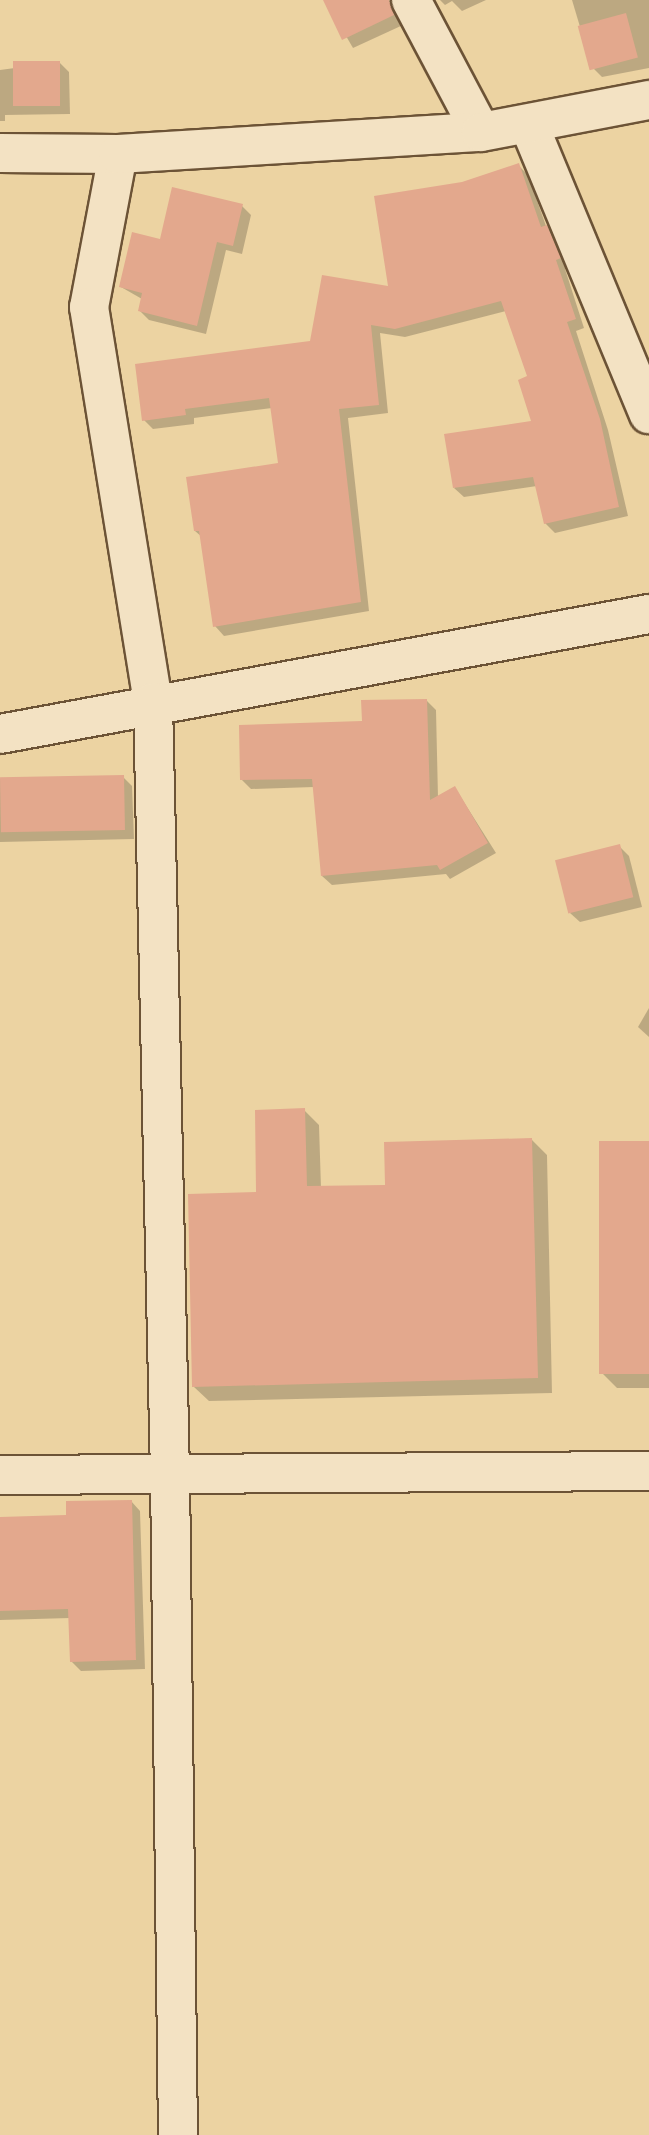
<!DOCTYPE html>
<html>
<head>
<meta charset="utf-8">
<style>
	body { margin:0 }
	#map { position:relative; width:649px; height:2135px; overflow:hidden; background:#ecd3a2; font-family:"IM FELL Great Primer",serif }
	div>[style] { position:absolute }
	[style*='--x'] { left:calc(var(--x)*1px); top:calc(var(--y)*1px); width:calc(var(--w)*1px); rotate:calc(var(--a)*1deg) }
	.shadow>* { inset:0; background:#0003 }
	.building>* { inset:0; background:#e3a88d; transform-origin:0 0 }
	.roads { filter:drop-shadow(2px 0 #6c5336) drop-shadow(-2px 0 #6c5336) drop-shadow(0 2px #6c5336) drop-shadow(0 -2px #6c5336) }
	.minor>* { height:38px; margin:-19px; padding:0 19px; transform-origin:19px; border-radius:19px; background:#f3e2c3 }
	.tertiary>* { height:38px; margin:-19px; padding:0 19px; transform-origin:19px; border-radius:19px; background:#f3e2c3 }
	span { translate:-50% -50%; white-space:nowrap; text-align:center; line-height:1.15; -webkit-text-stroke:5px #f3e2c3; paint-order:stroke }
</style>
</head>
<body>
<div id="map">
	<div class="shadow">
		<div style="clip-path:polygon(325px 0,404px 0,403px 25px,353px 48px)"></div>
		<div style="clip-path:polygon(440px 0,486px 0,462px 11px,452px 1px,445px 5px)"></div>
		<div style="clip-path:polygon(572px 0,649px 0,649px 68px,602px 77px,592px 67px)"></div>
		<div style="clip-path:polygon(59px 62px,69px 72px,70px 114px,5px 115px,5px 121px,0 121px,0 70px)"></div>
		<div style="clip-path:polygon(518px 165px,528px 175px,546px 226px,556px 236px,569px 268px,565px 269px,584px 328px,576px 331px,608px 430px,628px 516px,555px 533px,545px 523px,537px 486px,464px 497px,454px 488px,534px 423px,529px 377px,506px 311px,405px 337px,380px 333px,388px 413px,348px 418px,369px 611px,224px 636px,215px 626px,202px 537px,195px 531px,280px 465px,272px 408px,194px 418px,194px 424px,153px 429px,144px 420px,311px 342px,390px 288px,463px 184px)"></div>
		<div style="clip-path:polygon(242px 206px,251px 215px,242px 254px,226px 250px,206px 334px,149px 320px,140px 311px,142px 299px,121px 287px,161px 241px)"></div>
		<div style="clip-path:polygon(427px 701px,436px 710px,438px 797px,455px 788px,496px 853px,450px 879px,446px 874px,332px 885px,322px 876px,314px 787px,251px 789px,241px 779px,363px 723px)"></div>
		<div style="clip-path:polygon(123px 777px,132px 786px,134px 839px,0 842px,0 779px)"></div>
		<div style="clip-path:polygon(619px 846px,629px 856px,642px 907px,580px 922px,570px 913px)"></div>
		<div style="clip-path:polygon(649px 1008px,649px 1037px,638px 1027px)"></div>
		<div style="clip-path:polygon(304px 1110px,319px 1125px,321px 1188px,387px 1187px,532px 1140px,547px 1155px,552px 1393px,209px 1401px,194px 1387px,258px 1193px)"></div>
		<div style="clip-path:polygon(649px 1142px,649px 1388px,617px 1388px,602px 1373px)"></div>
		<div style="clip-path:polygon(131px 1501px,140px 1511px,145px 1669px,81px 1671px,71px 1661px,70px 1618px,0 1620px,0 1519px,68px 1517px)"></div>
	</div>
	<div class="building">
		<div style="clip-path:polygon(323px 0,389px 0,394px 15px,342px 40px)"></div>
		<div style="left:626px;top:13px;width:46px;height:50px;rotate:75deg"></div>
		<div style="left:13px;top:61px;width:47px;height:45px"></div>
		<div style="clip-path:polygon(519px 163px,541px 227px,547px 225px,561px 258px,556px 260px,576px 319px,567px 322px,600px 419px,619px 507px,544px 524px,533px 477px,453px 488px,444px 434px,531px 421px,518px 380px,527px 376px,501px 301px,395px 329px,371px 325px,379px 405px,339px 409px,361px 602px,213px 627px,199px 531px,194px 531px,186px 477px,278px 463px,269px 398px,185px 409px,186px 415px,142px 421px,135px 364px,310px 341px,322px 275px,388px 286px,374px 196px,462px 182px)"></div>
		<div style="clip-path:polygon(172px 187px,243px 204px,233px 246px,217px 242px,197px 326px,138px 311px,142px 293px,119px 287px,132px 232px,160px 239px)"></div>
		<div style="clip-path:polygon(427px 699px,430px 800px,455px 786px,488px 843px,440px 870px,437px 865px,321px 876px,312px 779px,240px 780px,239px 725px,362px 721px,361px 700px)"></div>
		<div style="left:124px;top:775px;width:55px;height:124px;rotate:89deg"></div>
		<div style="left:620px;top:844px;width:55px;height:67px;rotate:76deg"></div>
		<div style="clip-path:polygon(305px 1108px,307px 1186px,385px 1185px,384px 1142px,532px 1138px,538px 1378px,192px 1387px,188px 1194px,256px 1192px,255px 1110px)"></div>
		<div style="left:599px;top:1141px;width:50px;height:233px"></div>
		<div style="clip-path:polygon(132px 1500px,136px 1660px,70px 1662px,68px 1609px,0 1611px,0 1517px,66px 1515px,66px 1501px)"></div>
	</div>
	<div class="roads">
		<div class="minor">
			<div style="--x:411;--y:0;--w:149;--a:62.1"></div>
			<div style="--x:529;--y:125;--w:313;--a:67.5"></div>
			<div style="--x:118;--y:154;--w:156;--a:100.7"></div>
			<div style="--x:89;--y:307;--w:400;--a:80.8"></div>
			<div style="--x:153;--y:702;--w:772;--a:88.74"></div>
			<div style="--x:170;--y:1474;--w:661;--a:89.31"></div>
			<div style="--x:0;--y:734;--w:660;--a:-10.48"></div>
			<div style="--x:0;--y:1475;--w:649;--a:-0.35"></div>
		</div>
		<div class="tertiary">
			<div style="--x:0;--y:153;--w:118;--a:0.5"></div>
			<div style="--x:118;--y:154;--w:364;--a:-3.5"></div>
			<div style="--x:481;--y:132;--w:171;--a:-10.8"></div>
		</div>
	</div>
</div>
</body>
</html>
